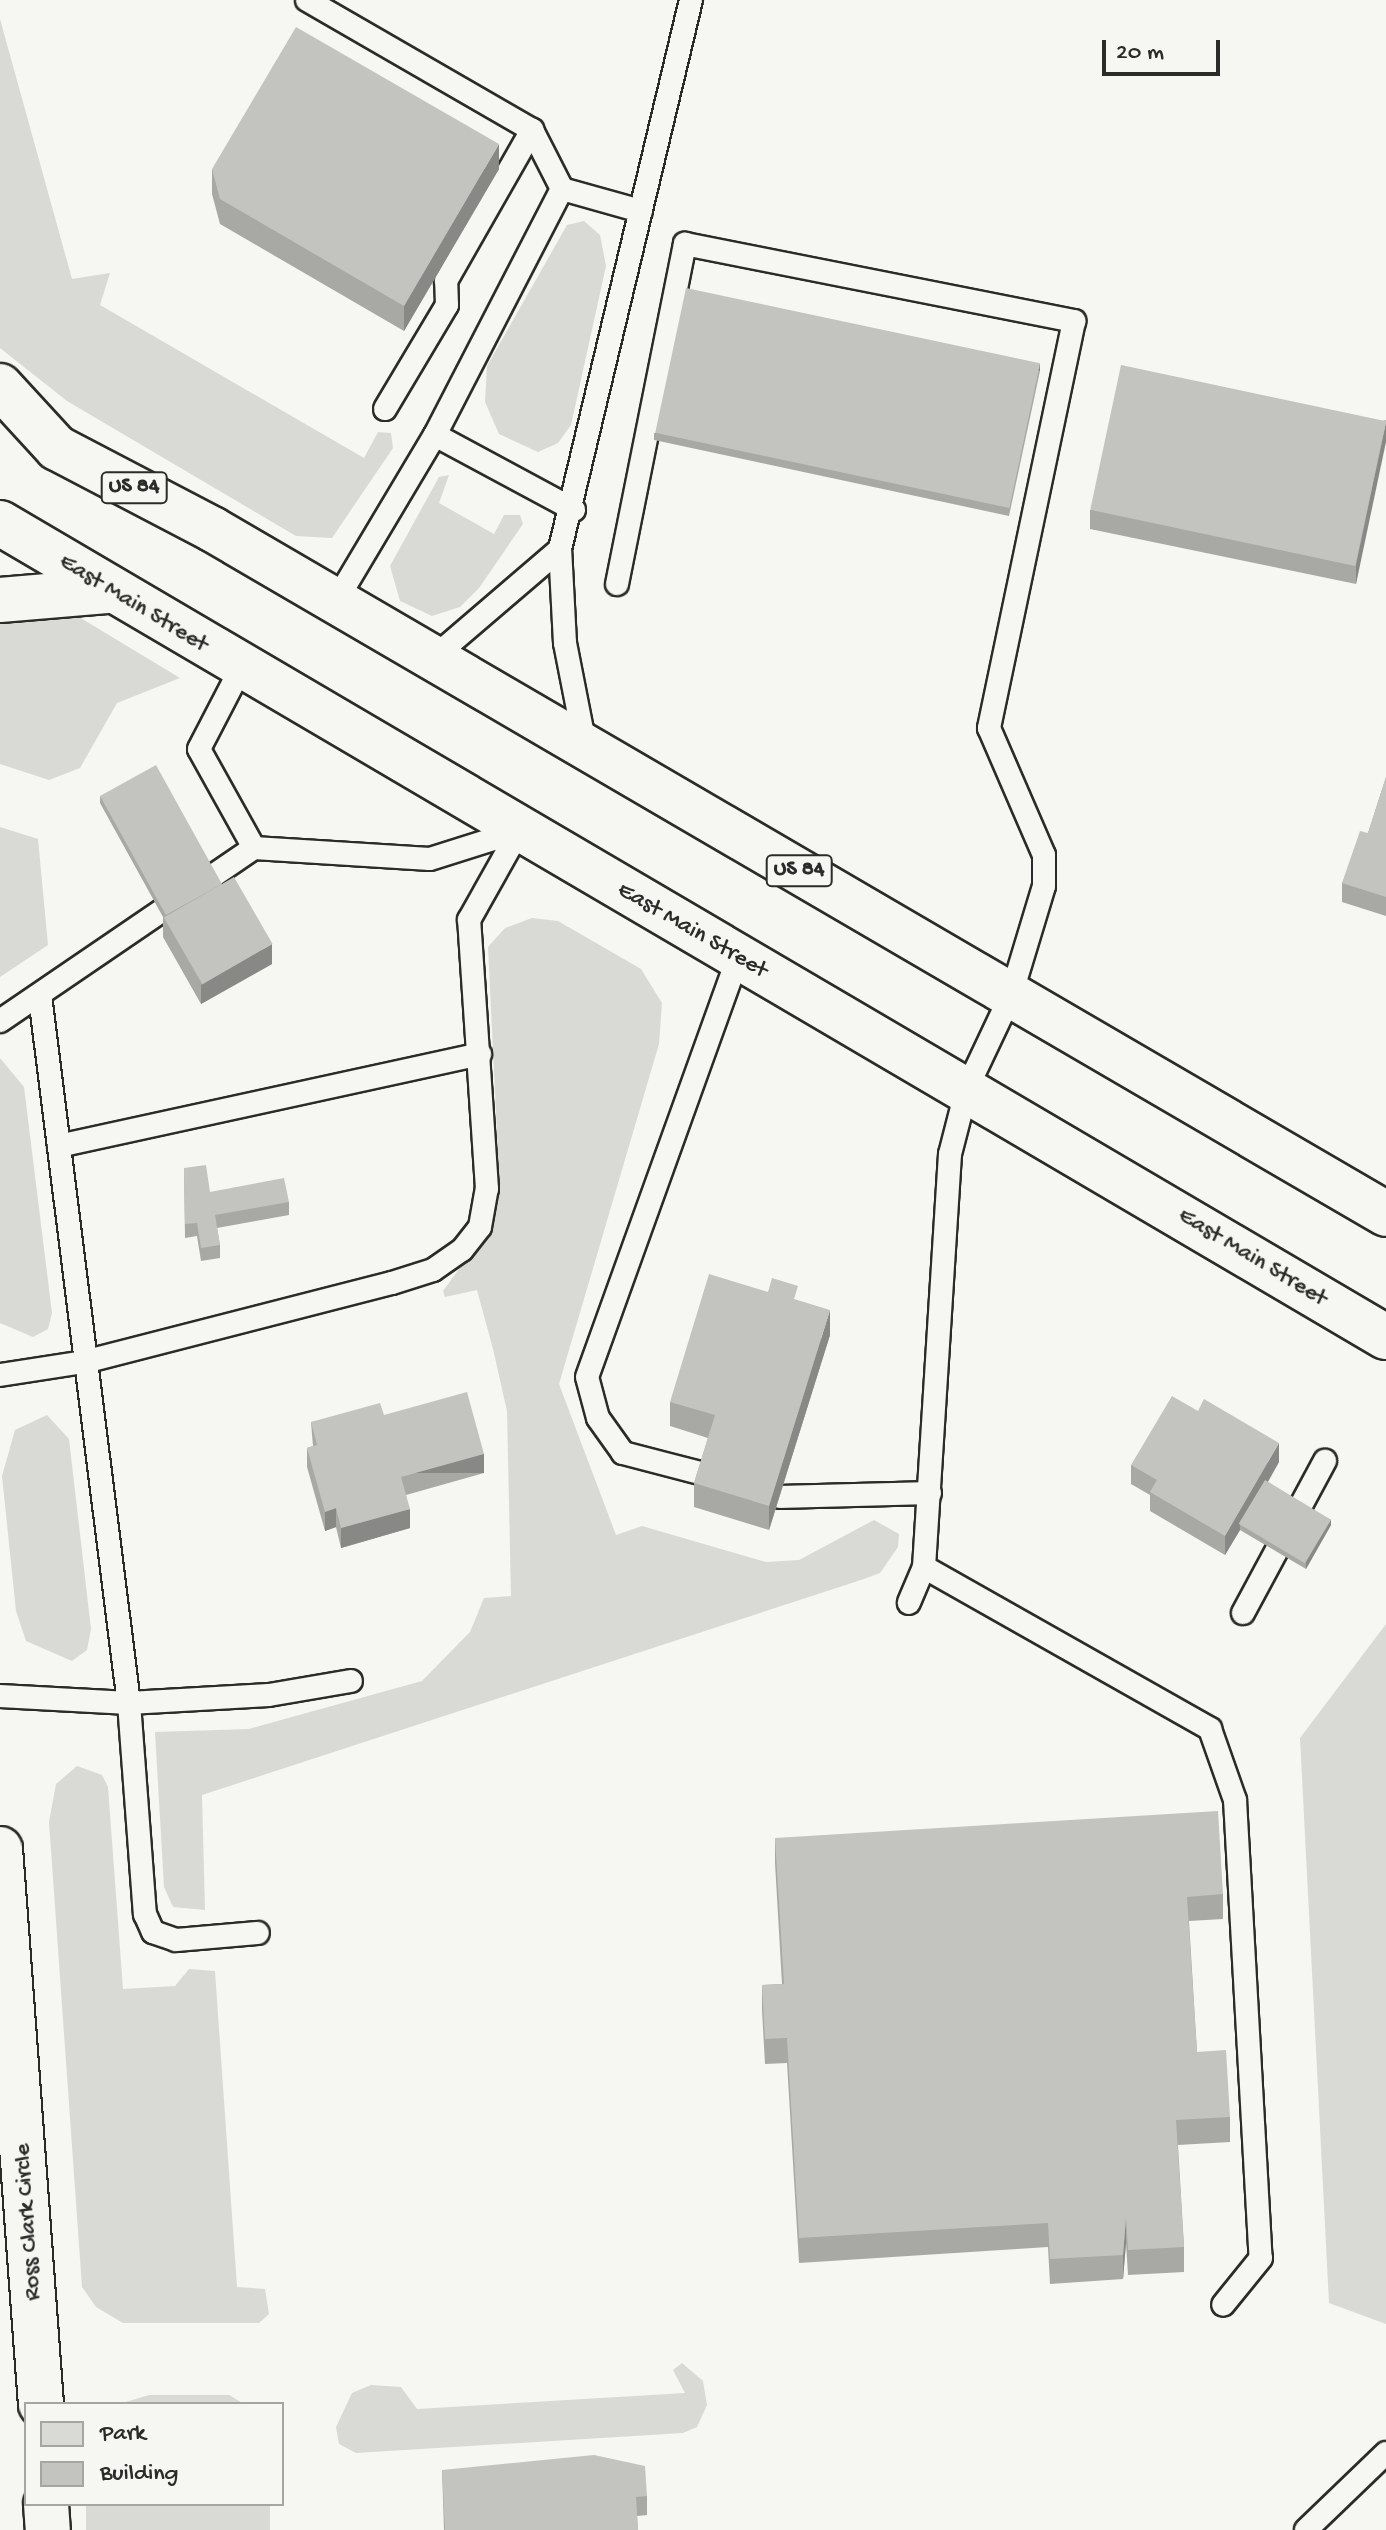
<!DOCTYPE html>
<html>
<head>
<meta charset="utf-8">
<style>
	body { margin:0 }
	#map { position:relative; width:1386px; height:2530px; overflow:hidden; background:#f6f6f2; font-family:"Gochi Hand",sans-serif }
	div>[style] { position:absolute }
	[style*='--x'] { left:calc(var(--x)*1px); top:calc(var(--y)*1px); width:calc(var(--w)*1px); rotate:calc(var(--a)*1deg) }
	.green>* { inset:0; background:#d9d9d5; transform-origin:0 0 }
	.roads { filter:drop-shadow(2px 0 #2b2b2b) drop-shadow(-2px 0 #2b2b2b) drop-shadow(0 2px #2b2b2b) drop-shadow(0 -2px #2b2b2b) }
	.service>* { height:22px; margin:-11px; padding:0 11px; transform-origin:11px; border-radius:11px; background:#f6f6f2 }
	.trunk>* { height:44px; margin:-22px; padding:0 22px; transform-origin:22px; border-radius:22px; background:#f6f6f2 }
	.wall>* { inset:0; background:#a8a8a5 }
	.shaded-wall>* { inset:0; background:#888886; transform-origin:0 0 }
	.building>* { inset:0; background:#c3c3c0; transform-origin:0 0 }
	span { translate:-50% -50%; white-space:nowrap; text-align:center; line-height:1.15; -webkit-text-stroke:6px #f6f6f2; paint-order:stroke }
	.shield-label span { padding:2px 6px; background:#f6f6f2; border:2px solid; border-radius:6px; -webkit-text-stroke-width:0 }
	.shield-label { font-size:22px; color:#2b2b2b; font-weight:700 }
	.street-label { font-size:24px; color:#2b2b2b }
	.legend { position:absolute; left:24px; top:2402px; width:260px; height:104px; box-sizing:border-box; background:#f6f6f2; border:2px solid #a5a5a2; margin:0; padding:10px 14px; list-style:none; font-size:24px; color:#2b2b2b }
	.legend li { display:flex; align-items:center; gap:16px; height:40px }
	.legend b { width:40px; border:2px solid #a5a5a2 }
	.scale { position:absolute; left:1102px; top:40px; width:118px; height:36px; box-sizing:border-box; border:4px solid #2b2b2b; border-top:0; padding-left:10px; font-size:24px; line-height:28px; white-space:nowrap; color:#2b2b2b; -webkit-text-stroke:6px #f6f6f2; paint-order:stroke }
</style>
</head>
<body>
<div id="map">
	<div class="green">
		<div style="clip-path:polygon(0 19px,72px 279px,110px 273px,100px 305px,364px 458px,378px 432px,391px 433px,393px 448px,332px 538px,296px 536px,67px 401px,0 348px)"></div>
		<div style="clip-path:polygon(584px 221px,600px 235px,606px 266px,571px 425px,558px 443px,538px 452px,499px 434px,485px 402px,487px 366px,567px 225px)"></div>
		<div style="clip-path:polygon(449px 475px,439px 503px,494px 534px,504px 515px,520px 515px,523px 524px,479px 588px,460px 607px,432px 616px,400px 601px,390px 566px,439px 477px)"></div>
		<div style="clip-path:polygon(74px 614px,180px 678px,117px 703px,80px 768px,49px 780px,0 764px,0 619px)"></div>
		<div style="clip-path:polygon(0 827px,38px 839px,48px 945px,0 977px)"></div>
		<div style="clip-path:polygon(532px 918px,558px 921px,641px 969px,662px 1003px,659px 1044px,559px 1384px,616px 1535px,642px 1526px,766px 1562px,799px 1560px,874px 1520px,899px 1534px,898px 1547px,880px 1573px,864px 1579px,202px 1795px,205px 1910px,173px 1907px,164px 1887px,155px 1732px,249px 1729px,422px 1681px,470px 1632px,484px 1598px,511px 1596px,507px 1411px,493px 1349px,477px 1290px,445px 1297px,443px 1291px,494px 1221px,499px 1174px,488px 947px,505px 928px)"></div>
		<div style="clip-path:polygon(0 1058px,24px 1087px,52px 1313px,48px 1329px,33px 1337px,0 1323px)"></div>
		<div style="clip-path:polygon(47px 1415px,69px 1439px,91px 1629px,87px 1650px,72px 1661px,26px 1641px,16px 1611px,2px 1476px,15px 1430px)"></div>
		<div style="clip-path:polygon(1386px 1624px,1386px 2324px,1329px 2303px,1300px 1738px)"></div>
		<div style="clip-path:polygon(77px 1766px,102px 1775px,108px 1787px,123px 1989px,175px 1986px,189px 1969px,215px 1971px,237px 2287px,265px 2289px,269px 2314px,259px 2323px,123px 2323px,96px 2307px,82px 2287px,49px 1822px,56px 1784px)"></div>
		<div style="clip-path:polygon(682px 2363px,703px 2381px,707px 2405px,697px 2427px,683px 2433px,356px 2453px,339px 2444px,336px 2427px,352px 2393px,371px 2385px,401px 2387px,417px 2409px,685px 2393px,673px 2370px)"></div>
		<div style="clip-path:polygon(149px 2395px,229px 2395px,244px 2404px,119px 2404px)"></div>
		<div style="left:86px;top:2504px;width:184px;height:26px"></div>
	</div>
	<div class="roads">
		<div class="service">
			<div style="--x:307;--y:0;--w:260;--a:30"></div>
			<div style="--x:532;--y:130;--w:66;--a:63"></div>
			<div style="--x:562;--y:189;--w:82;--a:15.6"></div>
			<div style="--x:385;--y:409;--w:121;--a:-59.2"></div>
			<div style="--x:447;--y:305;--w:24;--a:-92"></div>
			<div style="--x:446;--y:281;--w:174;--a:-60.3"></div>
			<div style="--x:435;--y:435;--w:158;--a:28.3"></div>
			<div style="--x:617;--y:584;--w:347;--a:-78.7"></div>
			<div style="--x:685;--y:244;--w:397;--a:11.2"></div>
			<div style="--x:1074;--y:321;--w:416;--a:101.8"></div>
			<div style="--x:989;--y:728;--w:138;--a:66.6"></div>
			<div style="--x:1044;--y:855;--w:31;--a:90"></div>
			<div style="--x:1044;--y:886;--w:114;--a:106.8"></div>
			<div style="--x:1011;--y:995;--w:103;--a:115.3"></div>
			<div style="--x:967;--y:1088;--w:68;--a:104.4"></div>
			<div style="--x:950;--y:1154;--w:414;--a:93.6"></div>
			<div style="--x:924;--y:1567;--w:39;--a:113"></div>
			<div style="--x:336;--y:601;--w:193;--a:-59.2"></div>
			<div style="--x:435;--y:435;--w:277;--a:-62.7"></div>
			<div style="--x:433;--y:658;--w:167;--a:-40.6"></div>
			<div style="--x:585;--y:745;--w:104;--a:-101.1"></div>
			<div style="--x:565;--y:643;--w:94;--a:-93"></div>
			<div style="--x:560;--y:549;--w:564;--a:-76.58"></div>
			<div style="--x:254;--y:848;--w:176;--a:3.6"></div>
			<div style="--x:430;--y:859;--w:93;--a:-17.5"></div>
			<div style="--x:40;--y:996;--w:713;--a:82.83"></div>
			<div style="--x:129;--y:1703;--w:212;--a:85.7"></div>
			<div style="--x:145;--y:1914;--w:20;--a:66"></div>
			<div style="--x:153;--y:1932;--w:24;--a:19"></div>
			<div style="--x:176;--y:1940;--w:82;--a:-4.9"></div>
			<div style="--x:0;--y:1021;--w:307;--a:-34.3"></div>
			<div style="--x:254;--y:848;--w:113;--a:-119.1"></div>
			<div style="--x:199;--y:749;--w:91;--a:-62.6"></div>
			<div style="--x:59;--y:1146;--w:431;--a:-12.3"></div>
			<div style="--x:0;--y:1375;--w:85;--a:-8.8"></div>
			<div style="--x:84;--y:1362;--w:318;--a:-14.4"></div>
			<div style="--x:392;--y:1283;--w:43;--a:-17.6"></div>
			<div style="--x:433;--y:1270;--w:35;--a:-35"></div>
			<div style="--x:462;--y:1250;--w:29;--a:-52"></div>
			<div style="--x:480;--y:1227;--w:39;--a:-80"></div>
			<div style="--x:487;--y:1189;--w:270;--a:-93.8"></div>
			<div style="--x:469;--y:920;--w:102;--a:-60.7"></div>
			<div style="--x:704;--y:1474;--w:84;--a:-165.5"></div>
			<div style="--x:623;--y:1453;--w:43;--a:-125.5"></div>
			<div style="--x:598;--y:1418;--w:42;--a:-105"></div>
			<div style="--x:587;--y:1377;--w:446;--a:-70.2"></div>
			<div style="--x:780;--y:1497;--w:150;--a:-1.5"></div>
			<div style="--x:924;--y:1567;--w:329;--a:29.5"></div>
			<div style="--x:1210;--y:1729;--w:75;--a:70.6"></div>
			<div style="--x:1235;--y:1800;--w:459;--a:86.8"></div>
			<div style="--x:1261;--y:2258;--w:60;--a:129"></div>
			<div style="--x:1243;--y:1613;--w:173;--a:-61.7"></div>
			<div style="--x:0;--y:1696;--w:129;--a:3.1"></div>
			<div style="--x:129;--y:1703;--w:140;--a:-3.3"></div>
			<div style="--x:269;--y:1695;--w:83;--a:-9.7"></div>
			<div style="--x:1306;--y:2530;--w:111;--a:-43.9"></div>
		</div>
		<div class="trunk">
			<div style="--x:0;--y:386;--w:84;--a:47.4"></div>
			<div style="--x:57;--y:448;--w:175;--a:27.6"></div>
			<div style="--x:212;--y:529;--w:1359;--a:30.26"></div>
			<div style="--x:0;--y:523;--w:1607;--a:30.43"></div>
			<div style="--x:0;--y:600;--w:107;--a:-4.8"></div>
			<div style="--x:0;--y:1849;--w:557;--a:85.78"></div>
			<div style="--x:46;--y:2504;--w:26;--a:86"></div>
		</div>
	</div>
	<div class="wall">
		<div style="clip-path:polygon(212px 169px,499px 169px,404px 331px,220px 224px,212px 194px)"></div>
		<div style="clip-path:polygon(1040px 371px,1009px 516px,654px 440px,654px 433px)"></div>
		<div style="clip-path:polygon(1386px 420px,1356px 584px,1090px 529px,1090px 510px)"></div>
		<div style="clip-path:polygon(1386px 777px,1386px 916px,1342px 902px,1342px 883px,1368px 833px)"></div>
		<div style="clip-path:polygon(100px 796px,221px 884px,272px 964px,201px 1004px,163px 937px,163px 917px,100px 803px)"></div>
		<div style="clip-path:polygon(184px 1168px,210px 1192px,289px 1202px,289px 1215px,217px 1228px,220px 1245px,220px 1258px,201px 1261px,197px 1236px,185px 1238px)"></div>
		<div style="clip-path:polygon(830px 1335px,769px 1530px,694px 1507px,694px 1483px,708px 1438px,670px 1426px,670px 1402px)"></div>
		<div style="clip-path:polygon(384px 1415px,484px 1473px,406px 1495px,410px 1528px,341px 1548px,336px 1527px,325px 1531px,307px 1467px,307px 1448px,313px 1446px,311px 1422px)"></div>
		<div style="clip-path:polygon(1279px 1462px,1268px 1482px,1331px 1525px,1306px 1569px,1240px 1530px,1225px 1555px,1150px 1511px,1150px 1495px,1131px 1484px,1131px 1465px)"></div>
		<div style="clip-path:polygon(775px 1838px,1223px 1894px,1223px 1919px,1189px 1921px,1197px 2052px,1230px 2117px,1230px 2142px,1178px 2145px,1184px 2247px,1184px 2272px,1128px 2275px,1126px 2243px,1123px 2279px,1050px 2284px,1048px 2247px,799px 2263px,787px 2063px,765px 2064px,762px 2010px,762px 1985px,782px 1984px,775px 1863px)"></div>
		<div style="clip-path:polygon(442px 2470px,647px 2496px,647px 2515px,637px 2516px,638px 2530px,444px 2530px)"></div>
	</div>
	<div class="shaded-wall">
		<div style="clip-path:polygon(499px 144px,499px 169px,404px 331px,404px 306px)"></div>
		<div style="left:1040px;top:364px;width:7px;height:148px;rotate:90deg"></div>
		<div style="clip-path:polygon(1386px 422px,1386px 442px,1356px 584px,1356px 565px)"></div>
		<div style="clip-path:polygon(272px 944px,272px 964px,201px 1004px,201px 985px)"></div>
		<div style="clip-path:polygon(830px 1310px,830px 1335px,769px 1530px,769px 1506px)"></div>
		<div style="clip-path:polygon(1279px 1443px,1279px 1462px,1243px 1525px,1240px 1524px,1240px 1530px,1225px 1555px,1225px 1536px)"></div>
		<div style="left:484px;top:1454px;width:19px;height:86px;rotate:90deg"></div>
		<div style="clip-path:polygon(336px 1508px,336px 1527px,325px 1531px,325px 1512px)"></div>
		<div style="clip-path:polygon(410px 1509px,410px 1528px,341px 1548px,341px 1528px)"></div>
		<div style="clip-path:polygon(1331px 1519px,1331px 1525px,1306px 1569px,1306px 1562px)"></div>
		<div style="clip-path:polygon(1126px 2218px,1126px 2243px,1123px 2279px,1123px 2255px)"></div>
	</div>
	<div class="building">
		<div style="clip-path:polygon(296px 27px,499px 144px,404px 306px,220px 199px,212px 169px)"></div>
		<div style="left:686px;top:288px;width:362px;height:148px;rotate:12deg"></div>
		<div style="left:1121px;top:365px;width:271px;height:148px;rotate:12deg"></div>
		<div style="left:156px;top:765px;width:136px;height:64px;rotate:61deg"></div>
		<div style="clip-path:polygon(1386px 777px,1386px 897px,1342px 883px,1360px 831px,1368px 833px)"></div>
		<div style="left:234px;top:877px;width:77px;height:81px;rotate:60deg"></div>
		<div style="clip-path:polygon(206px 1165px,210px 1192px,284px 1178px,289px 1202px,215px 1215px,220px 1245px,201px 1248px,197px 1223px,185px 1224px,184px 1168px)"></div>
		<div style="clip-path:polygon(709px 1274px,768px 1292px,772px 1278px,798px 1286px,794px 1299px,830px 1310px,769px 1506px,694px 1483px,715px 1415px,670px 1402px)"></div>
		<div style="clip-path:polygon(467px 1392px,484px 1454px,401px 1477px,410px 1509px,341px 1528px,336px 1508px,325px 1512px,307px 1448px,317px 1445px,311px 1422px,380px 1403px,384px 1415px)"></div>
		<div style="clip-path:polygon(1172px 1396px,1198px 1411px,1204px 1399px,1279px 1443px,1225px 1536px,1150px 1492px,1157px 1480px,1131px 1465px)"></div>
		<div style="left:1265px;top:1480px;width:77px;height:51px;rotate:31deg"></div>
		<div style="clip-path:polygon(1218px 1811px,1223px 1894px,1187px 1897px,1197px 2052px,1226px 2050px,1230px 2117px,1176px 2120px,1184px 2247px,1128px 2250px,1126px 2218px,1123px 2255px,1050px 2259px,1048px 2223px,799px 2238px,787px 2038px,765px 2039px,762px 1985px,784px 1984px,775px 1838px)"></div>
		<div style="clip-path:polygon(594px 2455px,645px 2466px,647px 2496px,636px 2497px,638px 2530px,445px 2530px,442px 2470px)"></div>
	</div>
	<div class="shield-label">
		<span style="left:134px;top:488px">US 84</span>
		<span style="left:799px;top:871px">US 84</span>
	</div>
	<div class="street-label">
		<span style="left:133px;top:604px;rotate:31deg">East Main Street</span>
		<span style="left:692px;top:931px;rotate:30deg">East Main Street</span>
		<span style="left:1252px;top:1258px;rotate:31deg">East Main Street</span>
		<span style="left:29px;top:2222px;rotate:-94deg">Ross Clark Circle</span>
	</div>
	<ul class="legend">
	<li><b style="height:22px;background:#d9d9d5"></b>Park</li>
	<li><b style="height:22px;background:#c3c3c0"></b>Building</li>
	</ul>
	<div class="scale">20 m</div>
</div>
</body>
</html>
